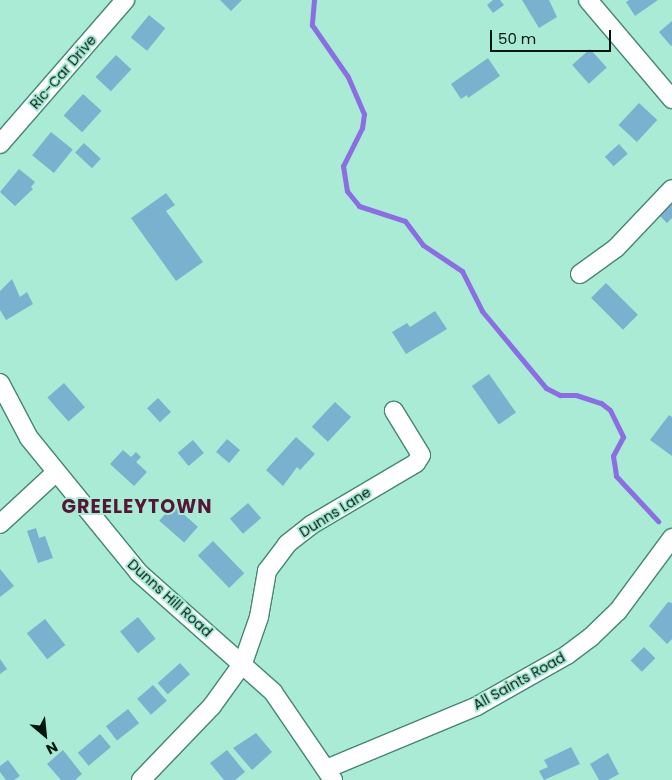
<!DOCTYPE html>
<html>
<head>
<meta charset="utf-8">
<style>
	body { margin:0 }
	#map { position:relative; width:672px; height:780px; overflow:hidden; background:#a9ebd5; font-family:Poppins,sans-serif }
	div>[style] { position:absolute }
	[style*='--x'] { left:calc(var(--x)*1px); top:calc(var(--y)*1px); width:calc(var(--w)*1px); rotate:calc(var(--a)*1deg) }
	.stream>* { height:5px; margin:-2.5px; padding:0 2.5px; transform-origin:2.5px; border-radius:2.5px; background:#8b6ee2 }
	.building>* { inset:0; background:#7ab1cf; transform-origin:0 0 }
	.roads { filter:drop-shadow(1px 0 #468673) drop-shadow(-1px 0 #468673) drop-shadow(0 1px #468673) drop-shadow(0 -1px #468673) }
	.minor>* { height:18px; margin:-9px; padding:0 9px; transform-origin:9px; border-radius:9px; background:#fff }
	span { translate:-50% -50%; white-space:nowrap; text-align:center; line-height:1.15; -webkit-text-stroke:4px #a9ebd5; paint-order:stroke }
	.street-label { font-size:14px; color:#001710 }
	.district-label { font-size:19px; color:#551636; font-weight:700; letter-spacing:1px }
	.north { position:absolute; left:20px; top:710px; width:50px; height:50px; -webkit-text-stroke:4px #a9ebd5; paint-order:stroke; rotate:152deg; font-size:14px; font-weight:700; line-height:20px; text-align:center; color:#001710 }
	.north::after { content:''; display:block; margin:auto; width:18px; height:22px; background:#001710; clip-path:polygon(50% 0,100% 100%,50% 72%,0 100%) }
	.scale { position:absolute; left:490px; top:30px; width:121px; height:22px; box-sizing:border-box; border:2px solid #001710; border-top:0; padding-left:6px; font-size:15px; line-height:18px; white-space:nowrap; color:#001710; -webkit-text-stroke:4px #a9ebd5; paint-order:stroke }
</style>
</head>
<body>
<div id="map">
	<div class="stream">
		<div style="--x:314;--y:0;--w:25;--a:95"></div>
		<div style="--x:312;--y:25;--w:63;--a:55.3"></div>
		<div style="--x:348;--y:77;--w:40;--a:66.6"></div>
		<div style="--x:364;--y:114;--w:14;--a:98"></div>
		<div style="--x:362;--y:128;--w:42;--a:116.6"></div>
		<div style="--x:343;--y:166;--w:25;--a:81"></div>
		<div style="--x:347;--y:191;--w:19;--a:51"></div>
		<div style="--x:359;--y:206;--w:48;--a:18.1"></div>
		<div style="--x:405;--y:221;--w:30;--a:53"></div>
		<div style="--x:423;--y:245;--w:47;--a:33.7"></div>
		<div style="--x:462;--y:271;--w:45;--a:63.4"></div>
		<div style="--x:482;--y:311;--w:100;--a:50.3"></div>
		<div style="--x:546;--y:388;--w:16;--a:27"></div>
		<div style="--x:560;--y:395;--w:16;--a:0"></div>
		<div style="--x:576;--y:395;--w:26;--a:18"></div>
		<div style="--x:601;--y:403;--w:11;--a:38"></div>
		<div style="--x:610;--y:410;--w:30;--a:64"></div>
		<div style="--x:623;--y:437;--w:21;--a:118"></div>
		<div style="--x:613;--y:456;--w:20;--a:81"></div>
		<div style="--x:616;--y:476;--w:62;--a:47"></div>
	</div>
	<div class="building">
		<div style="clip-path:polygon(220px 0,242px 0,231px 11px)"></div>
		<div style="clip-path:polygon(493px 0,500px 0,504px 5px,493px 13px,487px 5px)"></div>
		<div style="clip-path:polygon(522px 0,549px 0,557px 17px,539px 28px)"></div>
		<div style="clip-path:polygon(629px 0,658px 0,635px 16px,626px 2px)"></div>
		<div style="left:149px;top:15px;width:21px;height:29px;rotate:39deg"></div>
		<div style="clip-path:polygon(672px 21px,672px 45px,671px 46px,659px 32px)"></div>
		<div style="left:590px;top:49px;width:25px;height:24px;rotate:48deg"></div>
		<div style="left:116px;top:55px;width:21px;height:30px;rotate:43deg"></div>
		<div style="clip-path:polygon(488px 58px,500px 76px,468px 98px,467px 95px,461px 99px,451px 84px)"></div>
		<div style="left:83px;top:94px;width:25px;height:29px;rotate:42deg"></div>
		<div style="left:639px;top:103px;width:25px;height:30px;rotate:43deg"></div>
		<div style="left:51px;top:132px;width:28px;height:30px;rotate:39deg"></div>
		<div style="left:84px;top:143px;width:23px;height:13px;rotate:43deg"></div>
		<div style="left:619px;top:144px;width:13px;height:19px;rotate:48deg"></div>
		<div style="clip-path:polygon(19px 169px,35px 182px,31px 187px,33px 189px,15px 206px,0 192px)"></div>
		<div style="clip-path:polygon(166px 193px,175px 205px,166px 211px,203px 262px,176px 281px,131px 218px)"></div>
		<div style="clip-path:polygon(672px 202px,672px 218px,667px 223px,659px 215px)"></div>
		<div style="clip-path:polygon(12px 279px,20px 297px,27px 292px,33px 304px,6px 320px,0 310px,0 291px)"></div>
		<div style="left:606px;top:283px;width:45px;height:21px;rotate:45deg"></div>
		<div style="clip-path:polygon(435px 311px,447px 329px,406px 354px,392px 332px,407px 323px,410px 327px)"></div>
		<div style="left:489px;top:374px;width:47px;height:21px;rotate:55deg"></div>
		<div style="left:64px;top:383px;width:32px;height:22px;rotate:49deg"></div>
		<div style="left:158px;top:398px;width:19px;height:15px;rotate:47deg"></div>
		<div style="left:335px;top:402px;width:22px;height:34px;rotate:43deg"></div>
		<div style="clip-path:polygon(669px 415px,672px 417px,672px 456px,650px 440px)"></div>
		<div style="clip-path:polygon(296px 437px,315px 454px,300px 470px,297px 467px,283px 486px,266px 470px)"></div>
		<div style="left:227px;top:439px;width:17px;height:17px;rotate:40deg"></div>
		<div style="left:193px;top:440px;width:17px;height:20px;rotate:50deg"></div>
		<div style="clip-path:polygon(123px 450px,131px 457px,136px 452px,141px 457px,136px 462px,147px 472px,134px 486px,110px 464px)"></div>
		<div style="left:248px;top:503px;width:20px;height:24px;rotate:49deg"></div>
		<div style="left:173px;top:505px;width:33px;height:21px;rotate:41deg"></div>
		<div style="clip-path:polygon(36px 528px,39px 538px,45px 536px,53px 558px,38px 563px,27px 531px)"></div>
		<div style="left:213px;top:541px;width:45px;height:21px;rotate:46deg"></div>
		<div style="clip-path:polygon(0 569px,14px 586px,0 597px)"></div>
		<div style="clip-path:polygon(668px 602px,672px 603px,672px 639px,667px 644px,649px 626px)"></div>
		<div style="left:138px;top:617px;width:28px;height:23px;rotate:51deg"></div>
		<div style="left:45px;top:619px;width:33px;height:23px;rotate:52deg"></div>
		<div style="left:644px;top:647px;width:16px;height:19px;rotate:45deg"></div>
		<div style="clip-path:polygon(0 659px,7px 669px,0 674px)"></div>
		<div style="left:180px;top:663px;width:15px;height:30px;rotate:48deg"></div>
		<div style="left:153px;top:685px;width:21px;height:21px;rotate:49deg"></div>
		<div style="left:128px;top:709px;width:18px;height:28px;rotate:52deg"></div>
		<div style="clip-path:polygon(256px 733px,272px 752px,252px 770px,233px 748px)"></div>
		<div style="left:100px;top:734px;width:17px;height:29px;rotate:50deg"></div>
		<div style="clip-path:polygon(571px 747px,580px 764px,544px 780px,539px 771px,548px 767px,544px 760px)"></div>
		<div style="clip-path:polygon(63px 750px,82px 774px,75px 780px,61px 780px,47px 764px)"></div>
		<div style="clip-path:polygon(227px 750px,245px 772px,235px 780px,224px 780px,210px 763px)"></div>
		<div style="clip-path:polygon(608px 753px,619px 774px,608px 780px,599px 780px,590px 764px)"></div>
		<div style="clip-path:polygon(8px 760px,20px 776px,14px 780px,6px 780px,0 772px,0 766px)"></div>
	</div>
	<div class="roads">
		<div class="minor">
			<div style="--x:588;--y:0;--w:130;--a:49.7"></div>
			<div style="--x:0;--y:144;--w:191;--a:-49"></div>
			<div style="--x:580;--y:274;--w:44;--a:-35.8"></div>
			<div style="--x:616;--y:248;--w:81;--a:-46.5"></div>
			<div style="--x:0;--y:383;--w:62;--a:62.2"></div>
			<div style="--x:29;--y:438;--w:174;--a:50.8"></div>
			<div style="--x:139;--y:573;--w:179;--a:41.6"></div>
			<div style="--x:273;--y:692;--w:107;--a:55.7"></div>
			<div style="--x:0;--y:524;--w:75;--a:-42.8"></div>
			<div style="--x:326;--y:769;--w:164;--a:-22.6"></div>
			<div style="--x:477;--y:706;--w:103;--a:-29.5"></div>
			<div style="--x:567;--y:655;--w:30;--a:-37"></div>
			<div style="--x:591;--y:637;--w:37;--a:-44"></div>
			<div style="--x:618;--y:611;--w:91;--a:-53.5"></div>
			<div style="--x:141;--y:780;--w:103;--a:-46.2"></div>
			<div style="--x:212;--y:706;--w:53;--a:-54.2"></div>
			<div style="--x:243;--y:663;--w:49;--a:-70.8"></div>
			<div style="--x:259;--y:617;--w:47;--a:-80.1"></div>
			<div style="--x:267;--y:571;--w:34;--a:-53"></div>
			<div style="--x:287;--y:544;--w:31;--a:-38"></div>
			<div style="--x:311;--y:525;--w:122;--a:-30.6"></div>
			<div style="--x:416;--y:463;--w:9;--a:-58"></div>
			<div style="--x:421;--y:455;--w:52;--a:-121.5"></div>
		</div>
	</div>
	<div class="street-label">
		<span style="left:63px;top:72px;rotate:-49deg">Ric-Car Drive</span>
		<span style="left:335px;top:512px;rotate:-32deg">Dunns Lane</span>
		<span style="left:170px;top:598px;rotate:42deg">Dunns Hill Road</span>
		<span style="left:519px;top:681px;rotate:-29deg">All Saints Road</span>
	</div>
	<div class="district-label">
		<span style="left:137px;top:507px">GREELEYTOWN</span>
	</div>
	<div class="north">N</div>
	<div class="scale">50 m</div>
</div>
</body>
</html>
